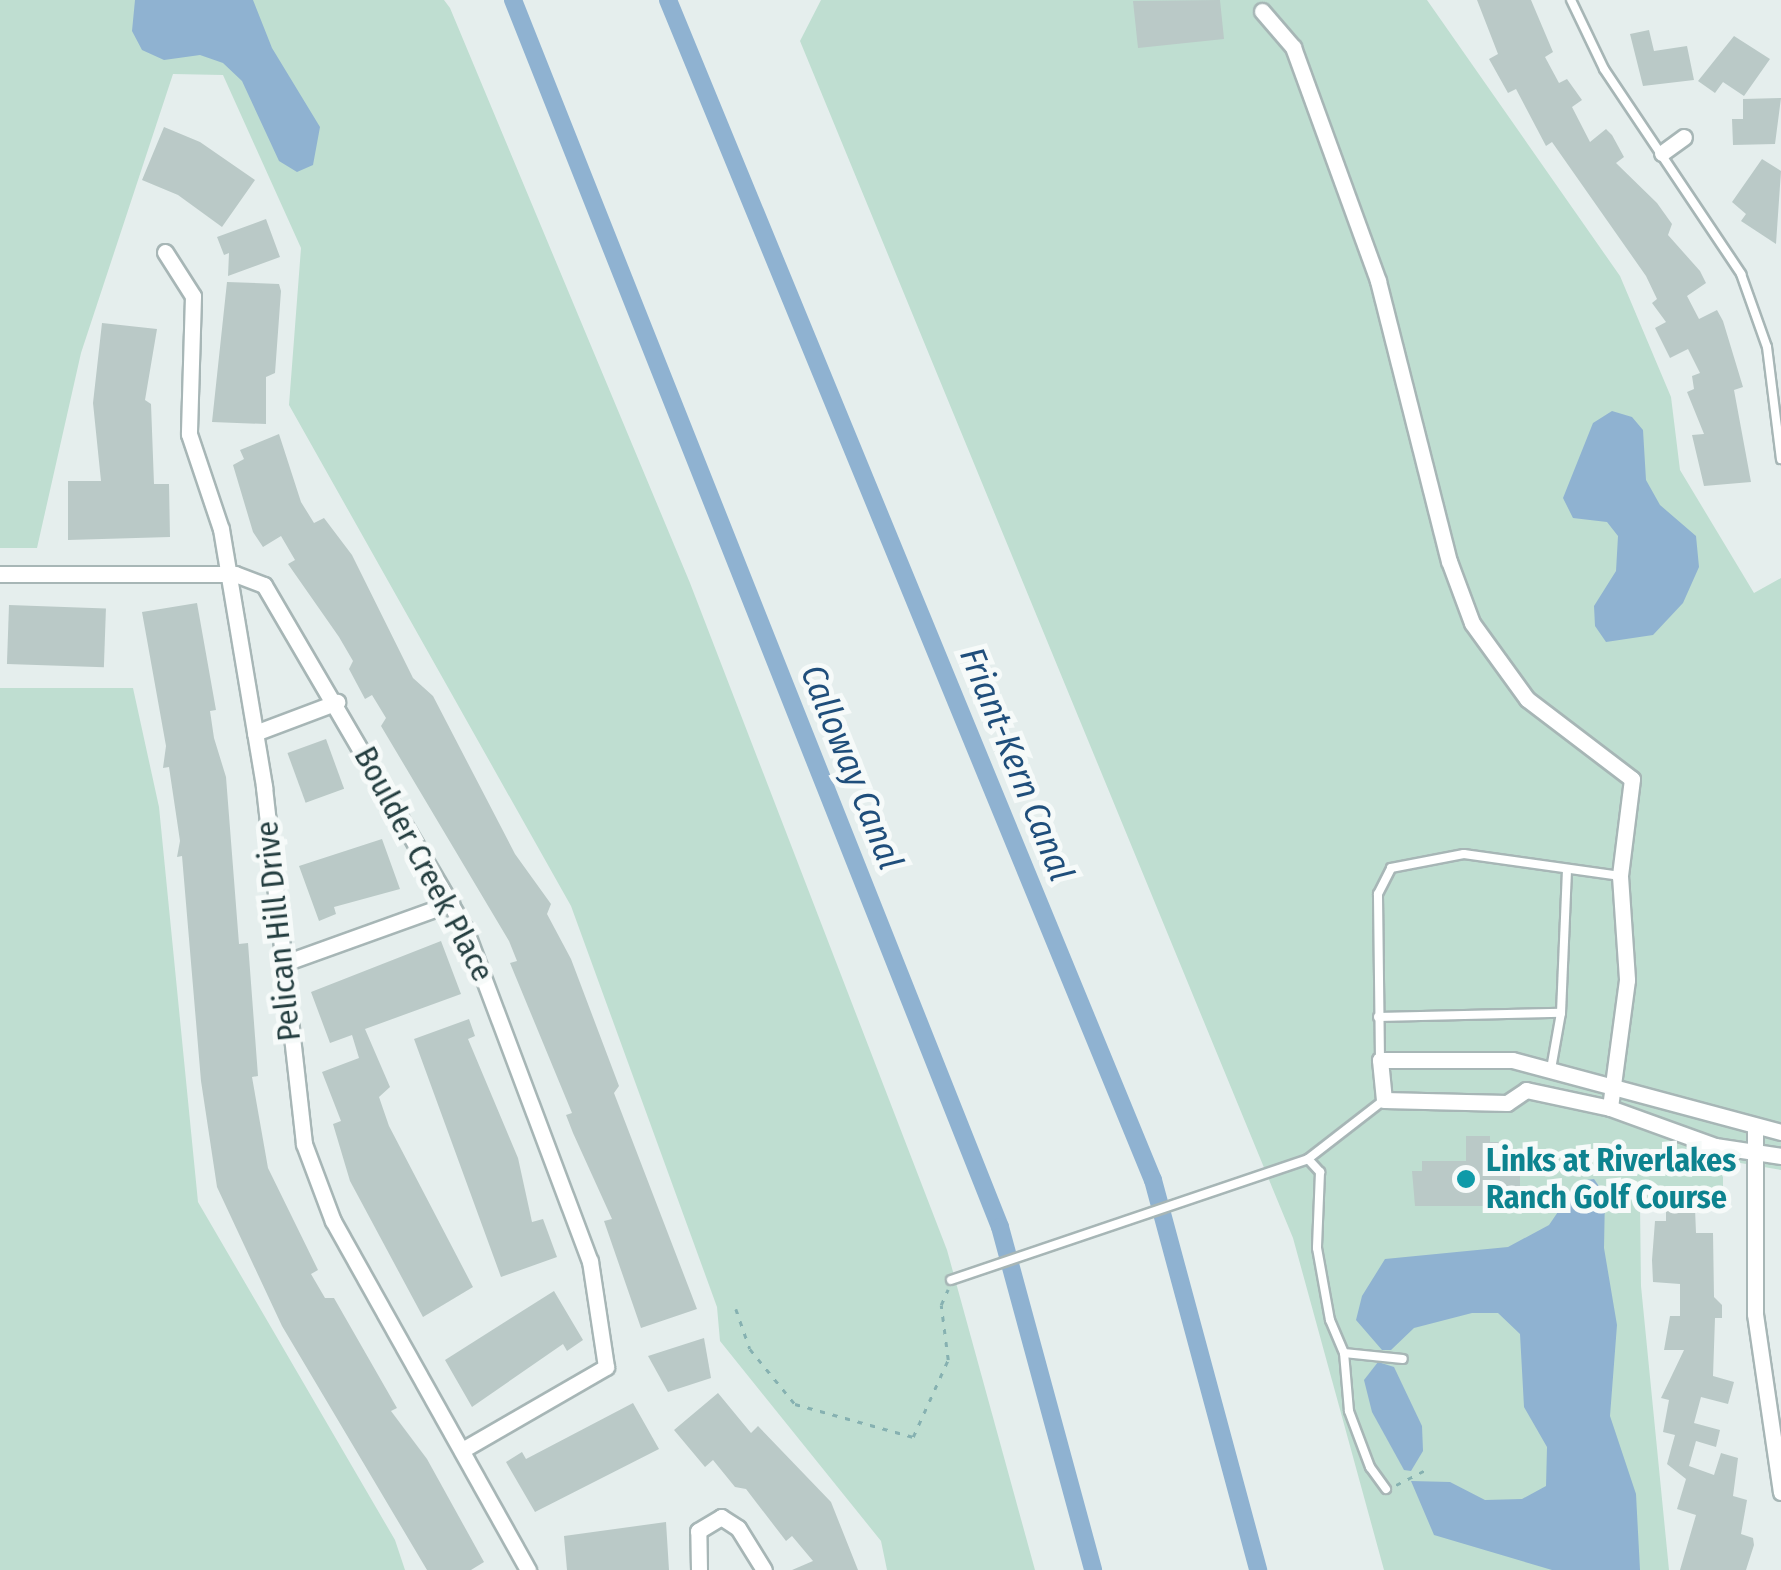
<!DOCTYPE html>
<html>
<head>
<meta charset="utf-8">
<style>
	body { margin:0 }
	#map { position:relative; width:1781px; height:1570px; overflow:hidden; background:#e5eeed; font-family:"Fira Sans Condensed",sans-serif }
	div>[style] { position:absolute }
	[style*='--x'] { left:calc(var(--x)*1px); top:calc(var(--y)*1px); width:calc(var(--w)*1px); rotate:calc(var(--a)*1deg) }
	.green>* { inset:0; background:#bfded1 }
	.water>* { inset:0; background:#8fb2d1 }
	.canal>* { height:18px; margin:-9px; padding:0 9px; transform-origin:9px; border-radius:9px; background:#8fb2d1 }
	.building>* { inset:0; background:#bac9c7; transform-origin:0 0 }
	.path>* { height:2.5px; margin-top:-1.25px; transform-origin:0; background:repeating-linear-gradient(90deg,#86b1b1 0 5px,transparent 0 13px) }
	.roads { filter:drop-shadow(2px 0 #a7b6b6) drop-shadow(-2px 0 #a7b6b6) drop-shadow(0 2px #a7b6b6) drop-shadow(0 -2px #a7b6b6) }
	.service>* { height:8px; margin:-4px; padding:0 4px; transform-origin:4px; border-radius:4px; background:#fff }
	.minor>* { height:15px; margin:-7.5px; padding:0 7.5px; transform-origin:7.5px; border-radius:7.5px; background:#fff }
	.dots>* { width:28px; height:28px; translate:-50% -50%; box-sizing:border-box; border:5px solid #f6faf9; border-radius:50% }
	span { translate:-50% -50%; white-space:nowrap; text-align:center; line-height:1.15; -webkit-text-stroke:10px #f6faf9; paint-order:stroke }
	.street-label { font-size:32px; color:#243e40 }
	.culture-label { font-size:32px; color:#0d838f; font-weight:700 }
	.left { translate:0 -50%; text-align:left }
	.water-label { font-size:35px; color:#1f4e7b; font-style:italic }
</style>
</head>
<body>
<div id="map">
	<div class="green">
		<div style="clip-path:polygon(0 0,444px 0,450px 8px,690px 583px,947px 1250px,1035px 1570px,887px 1570px,881px 1541px,720px 1341px,717px 1307px,571px 906px,289px 405px,301px 248px,223px 75px,173px 74px,81px 353px,37px 548px,0 548px)"></div>
		<div style="clip-path:polygon(821px 0,1427px 0,1620px 276px,1671px 397px,1680px 470px,1754px 593px,1781px 578px,1781px 1170px,1711px 1158px,1723px 1177px,1723px 1213px,1704px 1203px,1640px 1204px,1641px 1286px,1669px 1570px,1384px 1570px,1293px 1238px,800px 41px)"></div>
		<div style="clip-path:polygon(0 688px,133px 688px,159px 807px,198px 1202px,395px 1540px,405px 1570px,0 1570px)"></div>
	</div>
	<div class="water">
		<div style="clip-path:polygon(135px 0,253px 0,272px 48px,320px 127px,313px 165px,297px 172px,279px 161px,242px 81px,223px 63px,200px 55px,164px 60px,142px 50px,132px 31px)"></div>
		<div style="clip-path:polygon(1612px 411px,1632px 417px,1643px 430px,1646px 480px,1660px 505px,1696px 536px,1699px 567px,1683px 603px,1653px 635px,1606px 642px,1595px 626px,1594px 606px,1616px 571px,1618px 536px,1607px 522px,1573px 518px,1563px 498px,1593px 423px)"></div>
		<div style="clip-path:polygon(1594px 1179px,1605px 1195px,1604px 1248px,1617px 1325px,1610px 1416px,1636px 1494px,1640px 1570px,1552px 1570px,1434px 1535px,1411px 1481px,1450px 1482px,1485px 1500px,1522px 1499px,1546px 1486px,1547px 1447px,1524px 1407px,1520px 1334px,1498px 1313px,1472px 1313px,1414px 1328px,1391px 1350px,1382px 1350px,1356px 1320px,1362px 1296px,1385px 1259px,1508px 1247px,1549px 1225px,1579px 1181px)"></div>
		<div style="clip-path:polygon(1378px 1362px,1394px 1367px,1422px 1426px,1423px 1451px,1411px 1471px,1404px 1470px,1372px 1412px,1364px 1380px)"></div>
	</div>
	<div class="canal">
		<div style="--x:513;--y:0;--w:1320;--a:68.35"></div>
		<div style="--x:1000;--y:1227;--w:355;--a:74.8"></div>
		<div style="--x:668;--y:0;--w:1276;--a:67.66"></div>
		<div style="--x:1153;--y:1180;--w:404;--a:74.9"></div>
	</div>
	<div class="building">
		<div style="clip-path:polygon(1220px 0,1224px 39px,1138px 48px,1133px 1px)"></div>
		<div style="clip-path:polygon(1477px 0,1531px 0,1553px 52px,1545px 57px,1559px 83px,1567px 79px,1582px 100px,1572px 107px,1590px 142px,1606px 129px,1612px 135px,1624px 157px,1616px 163px,1657px 203px,1672px 224px,1668px 235px,1700px 271px,1706px 283px,1687px 296px,1699px 319px,1717px 310px,1723px 321px,1743px 387px,1734px 390px,1751px 482px,1704px 486px,1692px 435px,1704px 434px,1687px 392px,1694px 389px,1692px 376px,1700px 373px,1688px 349px,1670px 358px,1655px 328px,1666px 322px,1652px 303px,1657px 299px,1646px 276px,1552px 142px,1546px 146px,1516px 89px,1508px 93px,1489px 59px,1498px 54px)"></div>
		<div style="clip-path:polygon(1649px 30px,1654px 51px,1687px 46px,1694px 80px,1643px 86px,1630px 34px)"></div>
		<div style="clip-path:polygon(1734px 36px,1770px 59px,1744px 96px,1723px 82px,1715px 93px,1698px 81px)"></div>
		<div style="clip-path:polygon(1781px 98px,1775px 144px,1733px 145px,1732px 119px,1743px 119px,1743px 99px)"></div>
		<div style="clip-path:polygon(164px 127px,200px 142px,255px 180px,222px 227px,178px 195px,142px 180px)"></div>
		<div style="clip-path:polygon(1762px 159px,1781px 171px,1776px 244px,1741px 221px,1746px 214px,1732px 202px)"></div>
		<div style="clip-path:polygon(266px 219px,280px 257px,228px 276px,229px 253px,224px 255px,217px 237px)"></div>
		<div style="clip-path:polygon(227px 282px,279px 284px,281px 291px,275px 373px,266px 377px,266px 424px,212px 422px)"></div>
		<div style="clip-path:polygon(102px 323px,157px 329px,145px 400px,151px 404px,154px 484px,169px 484px,170px 537px,68px 540px,68px 481px,101px 481px,93px 403px)"></div>
		<div style="clip-path:polygon(279px 434px,301px 502px,314px 523px,324px 518px,352px 555px,413px 678px,433px 696px,515px 854px,551px 904px,547px 914px,571px 959px,619px 1086px,614px 1093px,697px 1309px,641px 1328px,604px 1221px,612px 1219px,573px 1133px,566px 1115px,572px 1113px,510px 963px,517px 961px,509px 941px,381px 726px,386px 718px,372px 695px,365px 699px,349px 669px,353px 661px,339px 637px,288px 564px,295px 560px,281px 536px,263px 547px,253px 532px,233px 465px,244px 459px,240px 450px)"></div>
		<div style="clip-path:polygon(197px 603px,216px 710px,210px 711px,214px 738px,226px 777px,239px 944px,248px 943px,258px 1076px,252px 1077px,268px 1168px,318px 1270px,311px 1274px,325px 1298px,334px 1298px,397px 1408px,391px 1411px,427px 1459px,484px 1562px,471px 1570px,427px 1570px,282px 1326px,217px 1187px,201px 1081px,182px 856px,177px 857px,180px 841px,169px 767px,163px 768px,166px 746px,142px 612px)"></div>
		<div style="left:9px;top:605px;width:97px;height:59px;rotate:2deg"></div>
		<div style="left:326px;top:739px;width:53px;height:41px;rotate:70deg"></div>
		<div style="clip-path:polygon(382px 839px,400px 889px,334px 907px,336px 914px,319px 921px,299px 866px)"></div>
		<div style="clip-path:polygon(441px 941px,461px 994px,365px 1029px,390px 1087px,379px 1097px,389px 1126px,473px 1287px,423px 1317px,350px 1181px,333px 1124px,341px 1121px,322px 1072px,359px 1058px,352px 1035px,330px 1043px,311px 992px)"></div>
		<div style="clip-path:polygon(469px 1019px,475px 1036px,468px 1039px,518px 1158px,532px 1222px,543px 1219px,557px 1257px,501px 1277px,414px 1039px)"></div>
		<div style="clip-path:polygon(1466px 1136px,1490px 1136px,1490px 1142px,1502px 1142px,1502px 1155px,1520px 1155px,1520px 1188px,1489px 1188px,1489px 1206px,1415px 1206px,1412px 1171px,1422px 1171px,1422px 1161px,1466px 1161px)"></div>
		<div style="clip-path:polygon(1695px 1208px,1696px 1233px,1713px 1233px,1714px 1297px,1722px 1305px,1722px 1318px,1715px 1318px,1713px 1376px,1734px 1382px,1728px 1404px,1701px 1397px,1694px 1423px,1720px 1430px,1716px 1447px,1696px 1441px,1689px 1466px,1714px 1475px,1721px 1453px,1738px 1458px,1733px 1496px,1747px 1500px,1741px 1534px,1753px 1538px,1754px 1545px,1746px 1570px,1680px 1570px,1696px 1515px,1677px 1509px,1686px 1479px,1667px 1464px,1675px 1435px,1663px 1432px,1669px 1400px,1661px 1398px,1684px 1350px,1664px 1350px,1670px 1316px,1680px 1316px,1680px 1284px,1653px 1282px,1652px 1260px,1655px 1221px,1666px 1221px,1666px 1209px)"></div>
		<div style="clip-path:polygon(554px 1291px,583px 1340px,567px 1351px,563px 1344px,472px 1407px,445px 1360px)"></div>
		<div style="clip-path:polygon(704px 1338px,711px 1378px,668px 1392px,648px 1356px)"></div>
		<div style="clip-path:polygon(718px 1393px,751px 1433px,758px 1426px,831px 1502px,858px 1570px,792px 1570px,813px 1561px,792px 1536px,786px 1541px,746px 1489px,735px 1487px,713px 1460px,705px 1467px,674px 1430px)"></div>
		<div style="clip-path:polygon(633px 1403px,659px 1449px,535px 1512px,506px 1462px,522px 1452px,526px 1459px)"></div>
		<div style="clip-path:polygon(666px 1522px,669px 1570px,567px 1570px,564px 1536px)"></div>
	</div>
	<div class="path">
		<div style="--x:736;--y:1309;--w:42;--a:70.7"></div>
		<div style="--x:750;--y:1349;--w:71;--a:50.7"></div>
		<div style="--x:795;--y:1404;--w:123;--a:15.6"></div>
		<div style="--x:913;--y:1437;--w:85;--a:-65.6"></div>
		<div style="--x:948;--y:1360;--w:55;--a:-97.3"></div>
		<div style="--x:941;--y:1305;--w:17;--a:-66"></div>
		<div style="--x:1396;--y:1485;--w:34;--a:-27"></div>
	</div>
	<div class="roads">
		<div class="service">
			<div style="--x:1571;--y:0;--w:76;--a:64.4"></div>
			<div style="--x:1604;--y:69;--w:247;--a:56.2"></div>
			<div style="--x:1741;--y:274;--w:77;--a:70.4"></div>
			<div style="--x:1767;--y:347;--w:113;--a:82.9"></div>
			<div style="--x:1378;--y:1017;--w:183;--a:-1.3"></div>
			<div style="--x:1380;--y:1060;--w:166;--a:-90.7"></div>
			<div style="--x:1378;--y:894;--w:29;--a:-63"></div>
			<div style="--x:1391;--y:868;--w:74;--a:-10.9"></div>
			<div style="--x:1464;--y:854;--w:158;--a:8"></div>
			<div style="--x:1551;--y:1069;--w:57;--a:-79.9"></div>
			<div style="--x:1561;--y:1013;--w:141;--a:-87.6"></div>
			<div style="--x:1308;--y:1159;--w:18;--a:47"></div>
			<div style="--x:1320;--y:1172;--w:76;--a:92.3"></div>
			<div style="--x:1317;--y:1248;--w:73;--a:79.8"></div>
			<div style="--x:1330;--y:1320;--w:36;--a:67"></div>
			<div style="--x:951;--y:1280;--w:377;--a:-18.7"></div>
			<div style="--x:1308;--y:1159;--w:96;--a:-37.8"></div>
			<div style="--x:1386;--y:1489;--w:27;--a:-126"></div>
			<div style="--x:1370;--y:1467;--w:60;--a:-110.6"></div>
			<div style="--x:1349;--y:1411;--w:58;--a:-94.9"></div>
			<div style="--x:1344;--y:1353;--w:59;--a:5.8"></div>
		</div>
		<div class="minor">
			<div style="--x:1262;--y:11;--w:48;--a:49.3"></div>
			<div style="--x:1293;--y:47;--w:249;--a:70"></div>
			<div style="--x:1378;--y:281;--w:289;--a:75.8"></div>
			<div style="--x:1449;--y:561;--w:66;--a:69.6"></div>
			<div style="--x:1472;--y:623;--w:94;--a:54.1"></div>
			<div style="--x:1527;--y:699;--w:132;--a:37.3"></div>
			<div style="--x:1632;--y:779;--w:98;--a:97.1"></div>
			<div style="--x:1620;--y:876;--w:104;--a:86.1"></div>
			<div style="--x:1627;--y:980;--w:129;--a:97.6"></div>
			<div style="--x:1662;--y:153;--w:27;--a:-36"></div>
			<div style="--x:165;--y:252;--w:52;--a:57.5"></div>
			<div style="--x:193;--y:296;--w:138;--a:91.7"></div>
			<div style="--x:189;--y:434;--w:100;--a:71.4"></div>
			<div style="--x:221;--y:529;--w:262;--a:80.5"></div>
			<div style="--x:264;--y:787;--w:359;--a:83.6"></div>
			<div style="--x:304;--y:1144;--w:82;--a:69.4"></div>
			<div style="--x:333;--y:1221;--w:400;--a:60.8"></div>
			<div style="--x:0;--y:574;--w:235;--a:0"></div>
			<div style="--x:235;--y:574;--w:31;--a:21"></div>
			<div style="--x:264;--y:585;--w:398;--a:59.7"></div>
			<div style="--x:465;--y:929;--w:355;--a:69.4"></div>
			<div style="--x:590;--y:1261;--w:107;--a:81.4"></div>
			<div style="--x:606;--y:1367;--w:164;--a:150"></div>
			<div style="--x:255;--y:733;--w:88;--a:-20.7"></div>
			<div style="--x:282;--y:964;--w:180;--a:-19.8"></div>
			<div style="--x:1755;--y:1128;--w:186;--a:90"></div>
			<div style="--x:1755;--y:1314;--w:180;--a:81.7"></div>
			<div style="--x:1781;--y:1132;--w:278;--a:-165"></div>
			<div style="--x:1512;--y:1060;--w:132;--a:180"></div>
			<div style="--x:1380;--y:1060;--w:40;--a:84.3"></div>
			<div style="--x:1384;--y:1100;--w:123;--a:1.4"></div>
			<div style="--x:1507;--y:1103;--w:23;--a:-34"></div>
			<div style="--x:1526;--y:1090;--w:86;--a:12.1"></div>
			<div style="--x:1610;--y:1108;--w:112;--a:19.9"></div>
			<div style="--x:1715;--y:1146;--w:67;--a:8.6"></div>
			<div style="--x:699;--y:1570;--w:39;--a:-91"></div>
			<div style="--x:698;--y:1531;--w:27;--a:-31"></div>
			<div style="--x:721;--y:1517;--w:20;--a:33"></div>
			<div style="--x:738;--y:1528;--w:49;--a:58.2"></div>
		</div>
	</div>
	<div class="dots">
		<div style="left:1466px;top:1179px;background:#0f9aa8"></div>
	</div>
	<div class="street-label">
		<span style="left:424px;top:864px;rotate:62deg">Boulder Creek Place</span>
		<span style="left:278px;top:931px;rotate:-96deg">Pelican Hill Drive</span>
	</div>
	<div class="culture-label">
		<span class="left" style="left:1486px;top:1179px">Links at Riverlakes<br>Ranch Golf Course</span>
	</div>
	<div class="water-label">
		<span style="left:1017px;top:764px;rotate:68deg">Friant-Kern Canal</span>
		<span style="left:852px;top:767px;rotate:68deg">Calloway Canal</span>
	</div>
</div>
</body>
</html>
